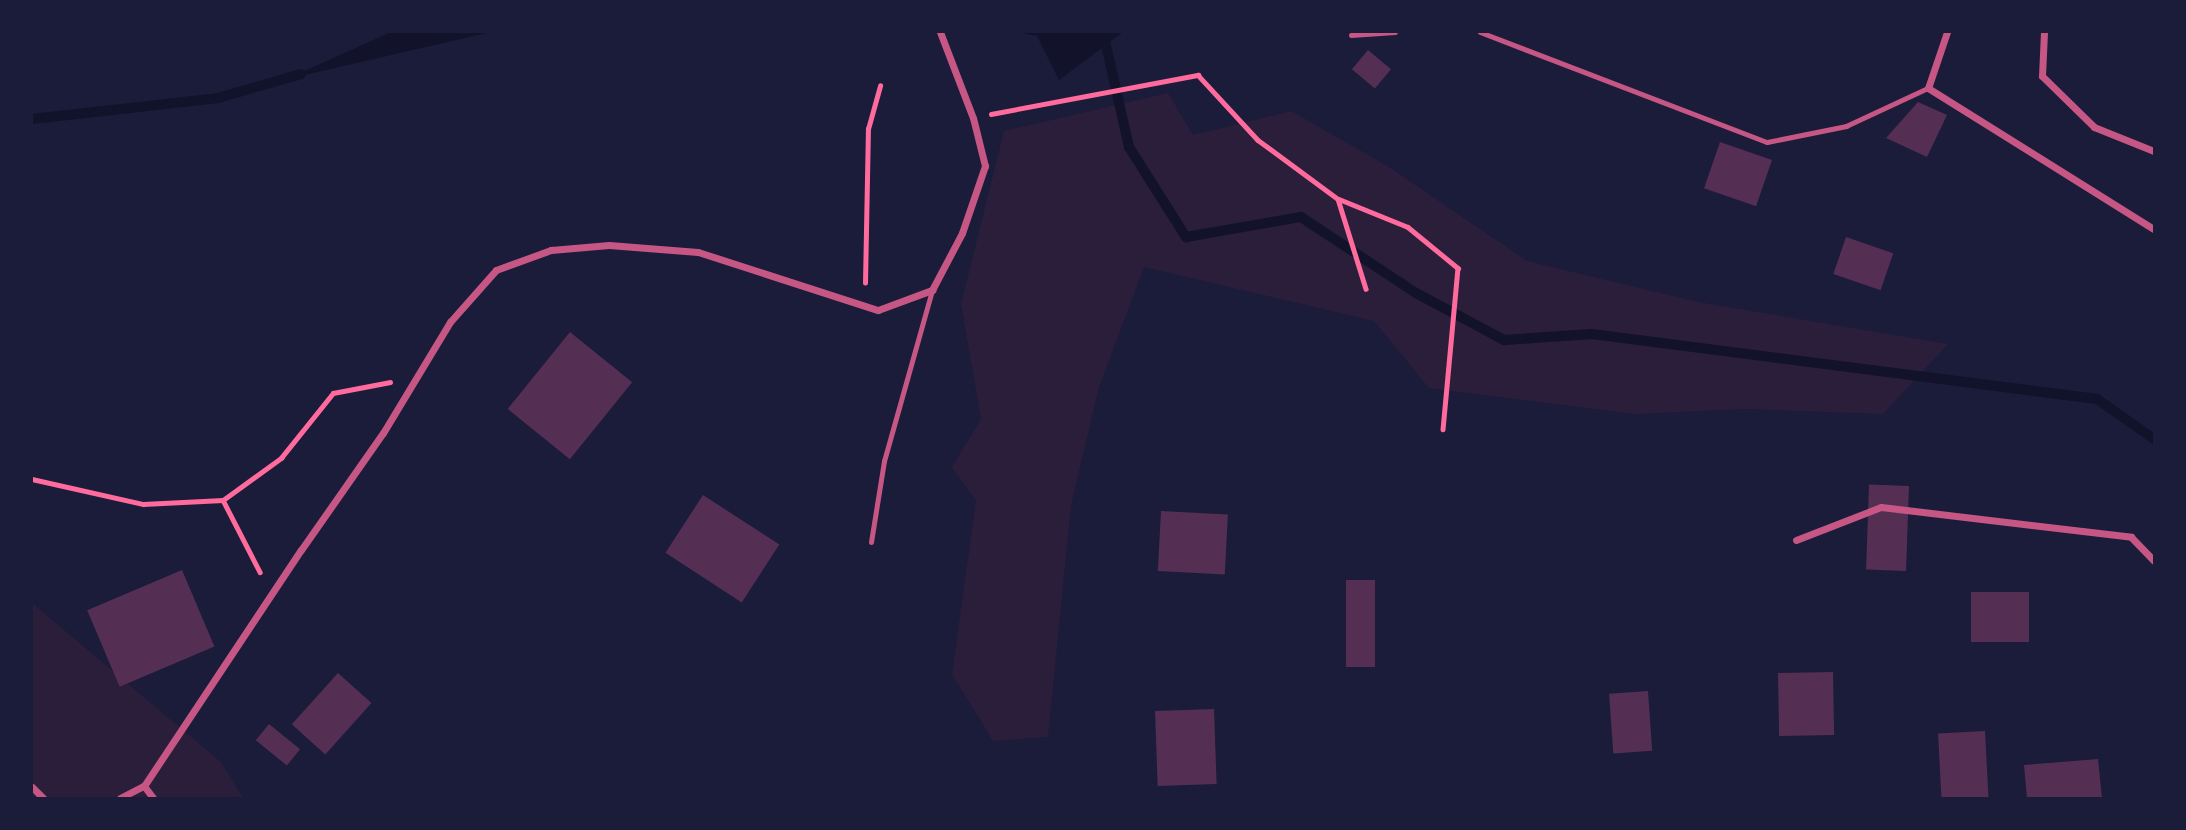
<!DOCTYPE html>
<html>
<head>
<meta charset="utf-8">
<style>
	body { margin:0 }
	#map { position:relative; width:2186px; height:830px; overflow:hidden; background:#1b1b3a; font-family:Montserrat,sans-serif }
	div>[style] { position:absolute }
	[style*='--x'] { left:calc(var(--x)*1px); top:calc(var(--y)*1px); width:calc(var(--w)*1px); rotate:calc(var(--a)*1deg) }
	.green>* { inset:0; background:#2a1e3b }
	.water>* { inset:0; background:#12122b }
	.stream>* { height:10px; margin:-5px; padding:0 5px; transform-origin:5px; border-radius:5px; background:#12122b }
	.building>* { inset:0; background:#542f53; transform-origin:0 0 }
	.path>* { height:4.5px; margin:-2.25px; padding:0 2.25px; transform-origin:2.25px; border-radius:2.25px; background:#ff6b9d }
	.service>* { height:5px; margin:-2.5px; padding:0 2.5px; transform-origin:2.5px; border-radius:2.5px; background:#c65784 }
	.minor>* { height:7px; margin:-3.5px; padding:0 3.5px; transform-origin:3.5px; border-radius:3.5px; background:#c65784 }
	span { translate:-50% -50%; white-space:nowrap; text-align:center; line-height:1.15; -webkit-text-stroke:6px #1b1b3a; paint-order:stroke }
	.frame { position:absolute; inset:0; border:33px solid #1b1b3a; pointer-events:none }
</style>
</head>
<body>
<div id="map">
	<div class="green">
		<div style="clip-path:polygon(1168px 93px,1193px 135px,1291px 111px,1386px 165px,1527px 261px,1698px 302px,1948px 344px,1883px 414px,1747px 409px,1634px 414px,1429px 388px,1374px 321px,1144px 267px,1099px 387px,1071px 505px,1048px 737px,993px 741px,952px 674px,976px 501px,952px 467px,981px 419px,961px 304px,1004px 131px)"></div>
		<div style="clip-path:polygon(32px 603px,221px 762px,243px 798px,32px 798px)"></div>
	</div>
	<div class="water">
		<div style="clip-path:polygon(391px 32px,491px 32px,287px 79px)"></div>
		<div style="clip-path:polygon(1018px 32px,1123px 32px,1059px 80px,1037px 36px)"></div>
	</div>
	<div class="stream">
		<div style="--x:1106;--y:45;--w:105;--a:77.3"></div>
		<div style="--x:1129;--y:147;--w:107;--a:57.7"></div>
		<div style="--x:1186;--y:237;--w:117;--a:-9.9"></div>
		<div style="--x:1301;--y:217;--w:138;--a:33.5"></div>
		<div style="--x:1416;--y:293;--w:100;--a:28.1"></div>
		<div style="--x:1504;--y:340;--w:88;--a:-3.9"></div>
		<div style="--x:1592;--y:334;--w:509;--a:7.33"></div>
		<div style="--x:2097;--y:399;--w:70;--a:35.1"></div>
		<div style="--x:32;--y:119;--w:187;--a:-6.4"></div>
		<div style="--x:218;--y:98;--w:86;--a:-16.1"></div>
	</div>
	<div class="building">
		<div style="left:1368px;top:50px;width:30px;height:25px;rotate:40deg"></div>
		<div style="clip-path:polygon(1918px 102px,1947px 115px,1927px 157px,1886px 138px)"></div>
		<div style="left:1720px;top:142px;width:55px;height:49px;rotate:19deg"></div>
		<div style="left:1846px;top:237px;width:50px;height:39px;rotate:19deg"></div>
		<div style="left:570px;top:332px;width:80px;height:99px;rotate:39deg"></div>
		<div style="left:1909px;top:486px;width:85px;height:40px;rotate:92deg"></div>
		<div style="left:703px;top:495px;width:91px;height:69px;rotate:33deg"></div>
		<div style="left:1161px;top:511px;width:67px;height:60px;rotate:3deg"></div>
		<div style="left:182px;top:570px;width:83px;height:103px;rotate:67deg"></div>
		<div style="left:1346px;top:580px;width:29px;height:87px"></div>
		<div style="left:1971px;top:592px;width:58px;height:50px"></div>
		<div style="left:1833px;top:672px;width:63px;height:55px;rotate:89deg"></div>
		<div style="left:338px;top:673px;width:45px;height:69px;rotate:42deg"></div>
		<div style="left:1648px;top:691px;width:60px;height:39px;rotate:86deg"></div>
		<div style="left:1214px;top:709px;width:75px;height:59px;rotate:88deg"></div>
		<div style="left:269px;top:724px;width:40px;height:21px;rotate:39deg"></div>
		<div style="left:1985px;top:731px;width:66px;height:47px;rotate:87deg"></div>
		<div style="clip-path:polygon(2098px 759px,2102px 798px,2027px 798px,2024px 765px)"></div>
	</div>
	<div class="path">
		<div style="--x:991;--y:114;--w:211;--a:-10.7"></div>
		<div style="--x:1198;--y:75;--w:88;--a:47.3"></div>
		<div style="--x:1258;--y:140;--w:99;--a:36.4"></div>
		<div style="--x:1338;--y:199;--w:94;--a:72.7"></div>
		<div style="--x:1339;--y:199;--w:74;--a:22.1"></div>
		<div style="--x:1408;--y:227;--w:65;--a:39.4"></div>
		<div style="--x:1458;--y:268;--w:162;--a:95.3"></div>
		<div style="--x:865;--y:283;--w:154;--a:-88.9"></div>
		<div style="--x:868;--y:129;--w:45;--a:-74.4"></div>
		<div style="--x:32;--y:479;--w:114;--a:12.7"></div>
		<div style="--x:143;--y:504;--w:80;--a:-2.9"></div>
		<div style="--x:223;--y:500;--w:81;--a:62.8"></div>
		<div style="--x:223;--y:500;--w:72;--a:-35.9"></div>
		<div style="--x:281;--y:458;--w:83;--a:-51.3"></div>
		<div style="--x:333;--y:393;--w:58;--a:-10.9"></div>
	</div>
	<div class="service">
		<div style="--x:1480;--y:32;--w:307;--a:21"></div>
		<div style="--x:1767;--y:142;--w:81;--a:-11.4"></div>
		<div style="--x:1846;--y:126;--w:90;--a:-24.9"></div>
		<div style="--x:1351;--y:35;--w:44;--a:-3.9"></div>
		<div style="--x:871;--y:542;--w:82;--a:-80.9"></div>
		<div style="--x:884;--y:461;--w:178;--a:-74.3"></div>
	</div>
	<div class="minor">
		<div style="--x:1947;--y:32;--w:59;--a:108.7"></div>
		<div style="--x:1928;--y:88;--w:266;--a:32"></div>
		<div style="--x:2044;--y:32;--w:44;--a:92.6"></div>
		<div style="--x:2042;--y:76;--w:73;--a:44.4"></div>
		<div style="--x:2094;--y:127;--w:65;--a:21.8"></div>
		<div style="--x:1796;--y:540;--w:91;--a:-21.2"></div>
		<div style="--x:1881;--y:507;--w:252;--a:6.8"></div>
		<div style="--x:2131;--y:537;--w:33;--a:46"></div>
		<div style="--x:144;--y:786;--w:15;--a:53"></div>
		<div style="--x:32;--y:787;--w:16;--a:45"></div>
		<div style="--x:120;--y:798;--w:27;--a:-27"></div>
		<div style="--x:144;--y:786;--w:283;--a:-56.4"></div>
		<div style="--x:301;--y:550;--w:143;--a:-55"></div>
		<div style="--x:383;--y:433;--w:130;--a:-58.9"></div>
		<div style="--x:450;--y:322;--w:69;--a:-48.5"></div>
		<div style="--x:496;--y:270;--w:59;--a:-20"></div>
		<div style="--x:551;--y:250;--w:58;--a:-4.9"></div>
		<div style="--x:609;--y:245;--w:89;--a:4.5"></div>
		<div style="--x:698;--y:252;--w:189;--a:17.9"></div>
		<div style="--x:878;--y:310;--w:58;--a:-20.3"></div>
		<div style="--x:932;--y:290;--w:64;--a:-62.2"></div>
		<div style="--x:962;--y:233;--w:71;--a:-71.1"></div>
		<div style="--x:985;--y:166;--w:49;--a:-104"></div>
		<div style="--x:973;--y:118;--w:92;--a:-111"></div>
	</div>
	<div class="frame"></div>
</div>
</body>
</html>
